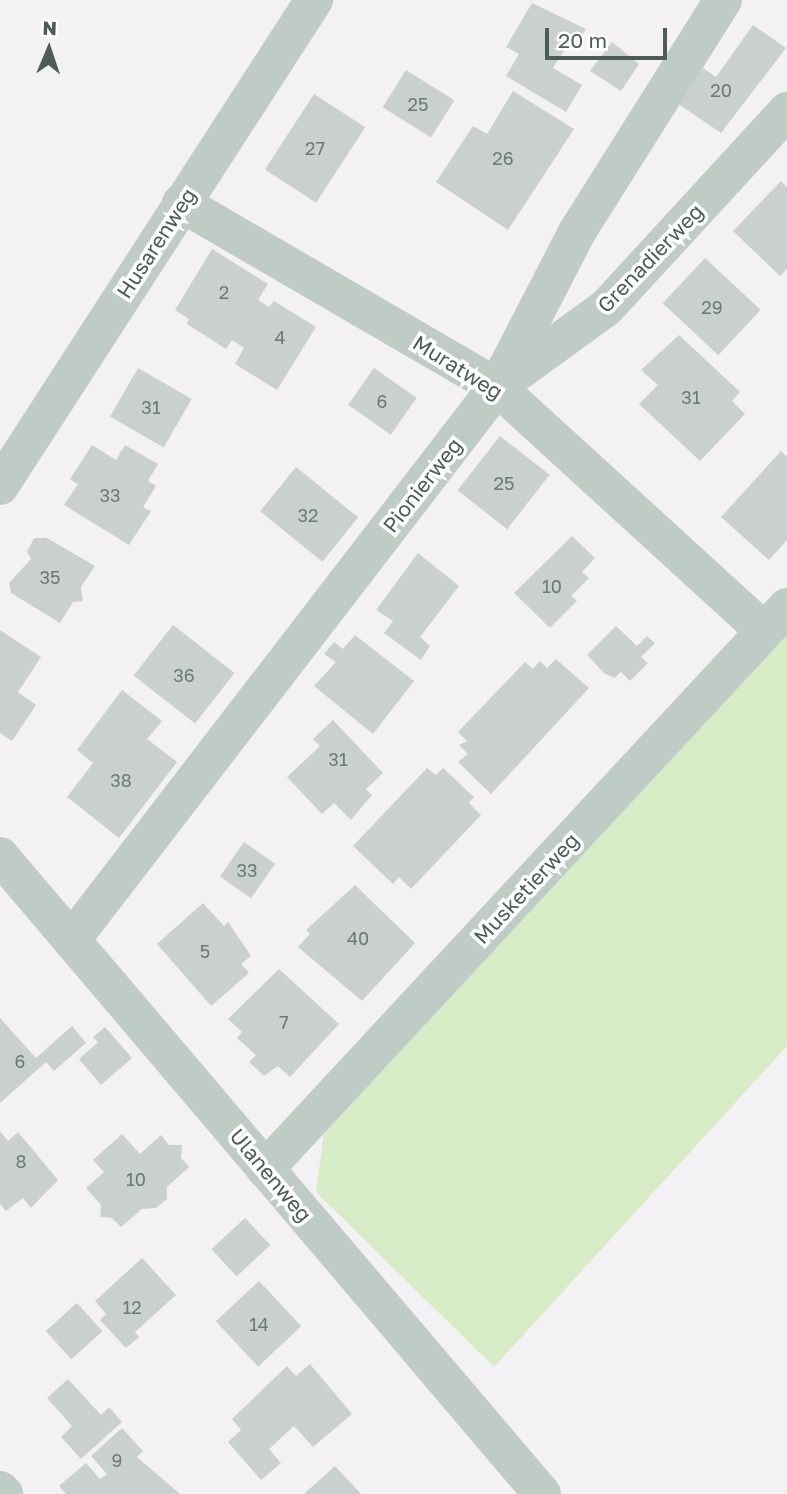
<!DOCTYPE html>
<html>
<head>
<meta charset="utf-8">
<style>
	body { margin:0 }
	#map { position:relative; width:787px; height:1494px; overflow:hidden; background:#f3f1f3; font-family:"Golos Text",sans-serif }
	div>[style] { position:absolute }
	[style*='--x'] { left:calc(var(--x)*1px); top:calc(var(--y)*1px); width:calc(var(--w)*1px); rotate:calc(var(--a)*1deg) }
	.green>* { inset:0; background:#d7ebc6 }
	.building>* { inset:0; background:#c9d0cf; transform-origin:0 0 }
	.minor>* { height:38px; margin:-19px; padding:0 19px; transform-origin:19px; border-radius:19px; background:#bfccc6 }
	span { translate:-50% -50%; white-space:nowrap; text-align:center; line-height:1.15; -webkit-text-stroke:7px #fff; paint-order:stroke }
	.number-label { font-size:18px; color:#6a7a74 }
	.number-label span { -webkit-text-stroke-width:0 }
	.street-label { font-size:21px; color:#4b5d56 }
	.north { position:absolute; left:14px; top:14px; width:70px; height:70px; -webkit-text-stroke:5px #fff; paint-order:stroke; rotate:2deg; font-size:19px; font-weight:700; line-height:28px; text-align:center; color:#4b5d56 }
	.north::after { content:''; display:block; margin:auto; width:24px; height:32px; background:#4b5d56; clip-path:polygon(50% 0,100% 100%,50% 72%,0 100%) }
	.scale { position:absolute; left:545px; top:28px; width:122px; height:32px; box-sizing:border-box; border:4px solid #4b5d56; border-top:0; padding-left:9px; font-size:21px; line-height:24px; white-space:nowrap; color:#4b5d56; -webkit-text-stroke:5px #fff; paint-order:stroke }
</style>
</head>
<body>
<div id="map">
	<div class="green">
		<div style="clip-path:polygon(787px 625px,787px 1046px,494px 1367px,316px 1192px,325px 1125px)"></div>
	</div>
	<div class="building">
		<div style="clip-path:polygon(532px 3px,586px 29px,579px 40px,573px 36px,553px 68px,582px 85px,566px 112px,506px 76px,519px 54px,506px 47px)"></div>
		<div style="clip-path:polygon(753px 25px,786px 48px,721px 133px,677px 103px,703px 68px,716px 77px)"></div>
		<div style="clip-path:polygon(612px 42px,639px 64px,621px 91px,590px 71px)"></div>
		<div style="left:406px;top:70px;width:57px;height:44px;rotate:32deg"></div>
		<div style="clip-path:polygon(513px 91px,574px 129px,508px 230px,436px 182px,473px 126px,487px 134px)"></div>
		<div style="left:314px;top:94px;width:61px;height:90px;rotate:33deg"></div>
		<div style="clip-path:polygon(781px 181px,787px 187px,787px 269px,780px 276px,733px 231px)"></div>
		<div style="clip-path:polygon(212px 249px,268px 284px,258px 300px,269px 307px,274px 301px,316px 327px,277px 390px,235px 364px,244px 348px,232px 340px,226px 349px,187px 324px,189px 319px,175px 310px)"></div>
		<div style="left:705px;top:258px;width:76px;height:62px;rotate:43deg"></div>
		<div style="clip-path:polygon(679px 335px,740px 392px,732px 401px,745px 414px,700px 461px,639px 404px,658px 385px,641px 370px)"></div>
		<div style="left:138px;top:368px;width:62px;height:56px;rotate:30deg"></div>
		<div style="left:374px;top:368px;width:52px;height:45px;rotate:35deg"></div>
		<div style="left:500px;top:436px;width:63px;height:69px;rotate:38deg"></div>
		<div style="clip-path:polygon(92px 445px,116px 460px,125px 445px,158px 464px,148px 481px,156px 486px,143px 507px,151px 511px,129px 545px,64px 505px,78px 484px,70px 479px)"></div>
		<div style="clip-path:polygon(781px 451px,787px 457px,787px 540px,769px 560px,721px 517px)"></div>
		<div style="left:296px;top:467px;width:80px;height:57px;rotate:39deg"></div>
		<div style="clip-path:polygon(572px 536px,595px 558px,582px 572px,589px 578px,571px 596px,577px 601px,550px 628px,514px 593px)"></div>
		<div style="clip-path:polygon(34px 538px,47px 538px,95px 566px,81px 587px,83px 601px,73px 602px,60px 623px,11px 593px,9px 583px,31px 559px,27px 552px)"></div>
		<div style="clip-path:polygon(418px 553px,459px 586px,420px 637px,430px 646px,421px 660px,384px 633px,393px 621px,376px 610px)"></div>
		<div style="left:173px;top:625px;width:78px;height:64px;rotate:38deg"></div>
		<div style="clip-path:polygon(616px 626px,637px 646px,647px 636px,655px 643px,641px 657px,648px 663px,630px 681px,621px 672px,614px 678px,604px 673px,587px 655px)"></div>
		<div style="clip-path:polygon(0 630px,41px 657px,18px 692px,36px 705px,12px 741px,0 733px)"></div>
		<div style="clip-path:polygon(355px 635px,414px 681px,373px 734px,314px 686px,336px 662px,324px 654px,334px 642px,343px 649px)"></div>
		<div style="clip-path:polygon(556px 659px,589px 688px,491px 794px,458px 762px,468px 754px,459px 745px,467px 741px,458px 732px,525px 662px,533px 669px,540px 661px,547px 668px)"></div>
		<div style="clip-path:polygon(122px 690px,162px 721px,147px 739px,177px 762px,119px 838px,67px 797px,93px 763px,77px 750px)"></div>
		<div style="clip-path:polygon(333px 720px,383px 773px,366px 789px,372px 795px,351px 820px,334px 803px,322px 814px,287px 777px,320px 746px,313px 739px)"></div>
		<div style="clip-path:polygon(427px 768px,436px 775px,443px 768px,474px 797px,469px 803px,481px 815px,411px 889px,399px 877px,393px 884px,353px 846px)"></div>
		<div style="left:244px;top:842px;width:38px;height:42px;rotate:35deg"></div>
		<div style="clip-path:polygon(355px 885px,415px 943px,362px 1001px,298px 947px,310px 934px,306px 930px)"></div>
		<div style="clip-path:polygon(203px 903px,224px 926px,228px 922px,251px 956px,241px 964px,249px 973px,211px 1006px,157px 944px)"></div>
		<div style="clip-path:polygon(279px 969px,339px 1024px,290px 1077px,278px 1066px,264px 1076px,249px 1062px,256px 1055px,237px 1038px,242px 1032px,228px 1019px)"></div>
		<div style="clip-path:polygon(0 1018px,36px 1058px,72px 1026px,86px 1043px,54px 1071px,46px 1062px,0 1103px)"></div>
		<div style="clip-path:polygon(105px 1027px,132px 1058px,101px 1085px,79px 1059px,98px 1042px,93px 1037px)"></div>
		<div style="clip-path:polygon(0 1131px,8px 1141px,18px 1132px,58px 1180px,31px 1208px,23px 1198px,6px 1211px,0 1204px)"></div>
		<div style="clip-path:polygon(122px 1134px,140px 1154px,161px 1135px,169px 1145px,182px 1145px,181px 1158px,189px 1167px,167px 1187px,167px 1199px,156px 1208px,142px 1209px,121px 1227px,112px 1218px,100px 1217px,101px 1205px,86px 1188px,104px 1172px,93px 1160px)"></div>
		<div style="left:245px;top:1218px;width:37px;height:46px;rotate:47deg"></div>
		<div style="clip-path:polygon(142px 1258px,176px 1295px,135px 1332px,139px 1337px,126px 1348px,100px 1320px,106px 1314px,95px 1301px)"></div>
		<div style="left:259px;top:1281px;width:62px;height:59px;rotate:47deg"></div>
		<div style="left:77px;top:1303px;width:38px;height:42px;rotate:48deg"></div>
		<div style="clip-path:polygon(310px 1364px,352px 1414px,313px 1447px,294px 1426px,269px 1449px,281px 1463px,261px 1480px,228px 1442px,241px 1430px,232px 1419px,287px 1366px,296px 1376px)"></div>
		<div style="clip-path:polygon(68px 1379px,101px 1415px,109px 1407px,122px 1422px,81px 1459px,61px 1437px,72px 1426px,47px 1398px)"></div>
		<div style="clip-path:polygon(122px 1428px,143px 1451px,137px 1457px,180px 1494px,66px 1494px,59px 1486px,86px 1463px,100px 1479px,107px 1474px,91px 1456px)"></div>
		<div style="clip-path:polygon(335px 1466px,361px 1494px,304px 1494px)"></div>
	</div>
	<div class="minor">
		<div style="--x:181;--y:203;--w:366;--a:30.2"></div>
		<div style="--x:497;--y:387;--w:362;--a:42.4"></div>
		<div style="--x:504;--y:382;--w:126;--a:-36"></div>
		<div style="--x:606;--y:308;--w:268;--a:-47.4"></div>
		<div style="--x:0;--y:486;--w:579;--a:-57.13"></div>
		<div style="--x:0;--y:856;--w:837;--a:49.65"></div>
		<div style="--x:73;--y:938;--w:695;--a:-52.42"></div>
		<div style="--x:497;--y:387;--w:174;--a:-62.7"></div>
		<div style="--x:577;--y:232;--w:274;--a:-57.8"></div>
		<div style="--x:265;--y:1169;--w:767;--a:-47.11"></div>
		<div style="--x:0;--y:1490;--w:6;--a:45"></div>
	</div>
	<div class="number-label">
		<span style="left:721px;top:90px">20</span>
		<span style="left:418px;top:104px">25</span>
		<span style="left:315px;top:148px">27</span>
		<span style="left:503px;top:158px">26</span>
		<span style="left:224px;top:292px">2</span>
		<span style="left:712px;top:307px">29</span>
		<span style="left:280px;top:337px">4</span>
		<span style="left:691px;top:397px">31</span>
		<span style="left:382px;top:401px">6</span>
		<span style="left:151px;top:407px">31</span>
		<span style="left:504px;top:483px">25</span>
		<span style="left:110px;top:495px">33</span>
		<span style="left:308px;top:515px">32</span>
		<span style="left:50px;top:577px">35</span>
		<span style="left:552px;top:586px">10</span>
		<span style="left:184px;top:675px">36</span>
		<span style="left:338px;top:759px">31</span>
		<span style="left:121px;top:780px">38</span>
		<span style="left:247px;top:870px">33</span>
		<span style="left:358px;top:938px">40</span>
		<span style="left:205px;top:951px">5</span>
		<span style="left:284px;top:1022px">7</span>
		<span style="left:20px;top:1061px">6</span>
		<span style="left:21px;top:1161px">8</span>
		<span style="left:136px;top:1179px">10</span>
		<span style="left:132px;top:1307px">12</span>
		<span style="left:259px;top:1324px">14</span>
		<span style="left:117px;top:1460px">9</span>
	</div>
	<div class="street-label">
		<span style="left:156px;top:243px;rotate:-57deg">Husarenweg</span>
		<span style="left:650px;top:258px;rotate:-46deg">Grenadierweg</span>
		<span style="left:458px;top:367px;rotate:32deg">Muratweg</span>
		<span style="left:422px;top:485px;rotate:-52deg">Pionierweg</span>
		<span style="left:526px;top:888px;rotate:-47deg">Musketierweg</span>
		<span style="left:271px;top:1175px;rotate:50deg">Ulanenweg</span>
	</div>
	<div class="north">N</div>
	<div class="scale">20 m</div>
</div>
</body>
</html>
